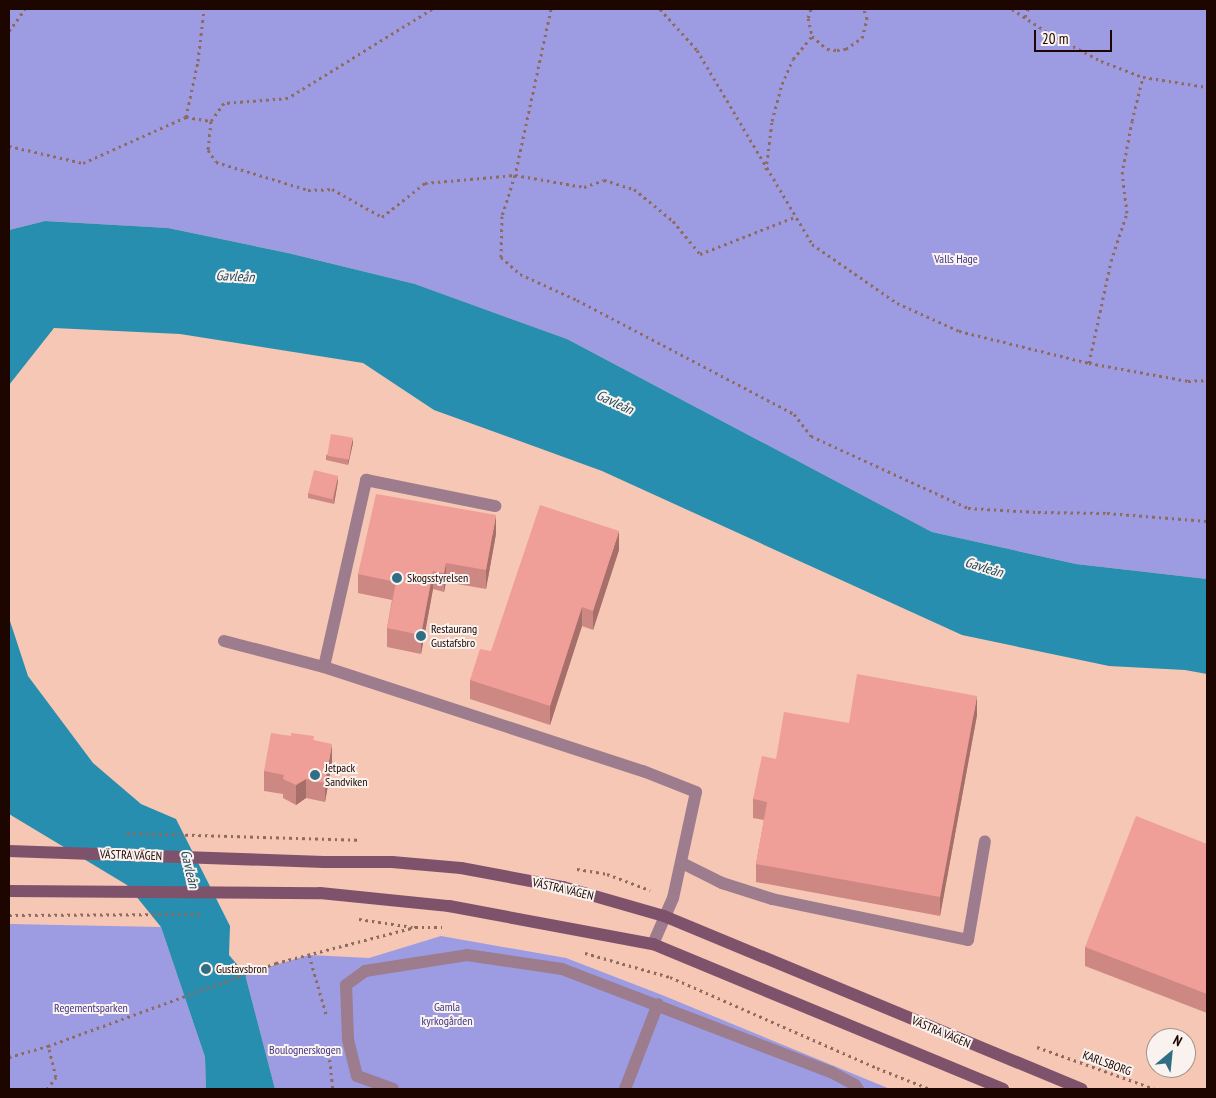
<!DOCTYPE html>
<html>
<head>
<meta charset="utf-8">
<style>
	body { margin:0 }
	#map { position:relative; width:1216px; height:1098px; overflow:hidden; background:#f5c7b4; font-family:"PT Sans Narrow",sans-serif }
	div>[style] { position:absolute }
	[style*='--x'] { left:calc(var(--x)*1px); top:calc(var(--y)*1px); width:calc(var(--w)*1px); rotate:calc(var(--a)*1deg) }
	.green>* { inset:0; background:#9d9be2 }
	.water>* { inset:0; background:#278eaf }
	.path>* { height:3px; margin-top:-1.5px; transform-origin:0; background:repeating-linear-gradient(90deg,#8f6b5f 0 2.5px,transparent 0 6.5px) }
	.lane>* { height:12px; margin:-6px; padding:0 6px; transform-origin:6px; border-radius:6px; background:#9c7c8d }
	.secondary>* { height:12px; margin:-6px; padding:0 6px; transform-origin:6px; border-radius:6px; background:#7f526c }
	.wall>* { inset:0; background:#ce8883 }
	.shaded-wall>* { inset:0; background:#a76f6a }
	.building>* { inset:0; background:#ef9e98; transform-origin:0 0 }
	.dots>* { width:14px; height:14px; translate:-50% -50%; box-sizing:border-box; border:2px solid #f9f2ee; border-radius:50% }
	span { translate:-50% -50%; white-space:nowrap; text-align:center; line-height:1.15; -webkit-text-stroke:4px #f9f2ee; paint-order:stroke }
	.park-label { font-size:12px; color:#413689 }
	.poi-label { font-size:12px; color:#1d0500 }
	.left { translate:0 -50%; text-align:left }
	.street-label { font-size:12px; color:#1d0500 }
	.water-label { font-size:14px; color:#224c5b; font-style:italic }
	.frame { position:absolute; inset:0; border:10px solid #1d0500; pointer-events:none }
	.north { position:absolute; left:1146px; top:1028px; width:50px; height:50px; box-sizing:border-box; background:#f9f2ee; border:1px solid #a1938f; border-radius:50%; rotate:28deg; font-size:14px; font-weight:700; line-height:20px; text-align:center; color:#1d0500 }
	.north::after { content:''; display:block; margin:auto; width:18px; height:22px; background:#316e85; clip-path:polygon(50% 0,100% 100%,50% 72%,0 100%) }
	.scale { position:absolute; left:1034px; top:30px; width:78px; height:22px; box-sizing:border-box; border:2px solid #1d0500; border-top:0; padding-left:6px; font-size:15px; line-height:18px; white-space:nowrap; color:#1d0500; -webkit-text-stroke:4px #f9f2ee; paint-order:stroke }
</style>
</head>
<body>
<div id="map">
	<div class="green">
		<div style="clip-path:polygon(9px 9px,1207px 9px,1207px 579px,1076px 564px,932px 532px,567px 339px,415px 284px,288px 253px,168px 228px,45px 221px,9px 230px)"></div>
		<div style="clip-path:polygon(9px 924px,161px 927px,205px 1057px,206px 1089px,9px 1089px)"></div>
		<div style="clip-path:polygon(441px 936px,566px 958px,662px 995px,890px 1089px,275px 1089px,245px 974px,309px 955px,369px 958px)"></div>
	</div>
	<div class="water">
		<div style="clip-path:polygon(45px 221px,168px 228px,288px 253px,415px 284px,567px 339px,932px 532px,1076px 564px,1207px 579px,1207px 674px,1185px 670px,1109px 666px,962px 635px,602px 471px,434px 410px,363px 363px,180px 334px,54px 328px,9px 385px,9px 230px)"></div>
		<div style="clip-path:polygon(9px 618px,28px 676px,93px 763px,141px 804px,176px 819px,230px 926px,229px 955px,245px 974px,275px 1089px,206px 1089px,205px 1057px,161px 927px,127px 885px,9px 814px)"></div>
	</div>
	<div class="path">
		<div style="--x:432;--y:9;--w:169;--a:148.3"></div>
		<div style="--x:288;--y:98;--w:64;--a:175.5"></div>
		<div style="--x:224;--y:103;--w:22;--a:126"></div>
		<div style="--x:211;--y:121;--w:29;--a:96"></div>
		<div style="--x:208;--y:150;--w:14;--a:56"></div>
		<div style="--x:216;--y:162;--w:96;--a:16.9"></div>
		<div style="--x:308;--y:190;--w:24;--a:-2"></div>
		<div style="--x:332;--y:189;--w:57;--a:29.2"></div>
		<div style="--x:382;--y:217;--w:55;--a:-38.3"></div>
		<div style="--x:425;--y:183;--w:90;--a:-5.1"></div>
		<div style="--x:515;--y:175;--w:70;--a:9.9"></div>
		<div style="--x:584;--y:187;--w:21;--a:-19"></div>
		<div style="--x:604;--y:180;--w:31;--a:17"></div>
		<div style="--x:634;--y:189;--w:50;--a:39.4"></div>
		<div style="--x:673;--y:221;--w:43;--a:50.7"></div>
		<div style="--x:700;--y:254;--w:102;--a:-21.3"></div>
		<div style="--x:551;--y:9;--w:170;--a:102.2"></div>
		<div style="--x:515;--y:175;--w:43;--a:107.6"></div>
		<div style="--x:502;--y:216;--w:41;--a:91.4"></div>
		<div style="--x:501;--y:257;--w:25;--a:42"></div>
		<div style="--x:520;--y:274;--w:63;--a:24.5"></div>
		<div style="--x:577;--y:300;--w:245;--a:27.7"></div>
		<div style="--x:794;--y:414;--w:28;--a:52"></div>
		<div style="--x:811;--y:436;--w:173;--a:24.6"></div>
		<div style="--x:968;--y:508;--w:70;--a:3.3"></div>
		<div style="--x:1038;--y:512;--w:69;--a:0.8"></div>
		<div style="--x:1107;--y:513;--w:100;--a:4.6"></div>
		<div style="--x:660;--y:9;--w:55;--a:47.9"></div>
		<div style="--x:697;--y:50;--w:226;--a:59.3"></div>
		<div style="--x:812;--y:244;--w:103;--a:34.8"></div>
		<div style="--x:897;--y:303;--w:68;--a:24.3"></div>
		<div style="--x:959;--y:331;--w:134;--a:13.8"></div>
		<div style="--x:1089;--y:363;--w:101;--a:10.3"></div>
		<div style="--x:1188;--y:381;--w:19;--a:-3"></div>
		<div style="--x:811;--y:9;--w:9;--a:108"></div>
		<div style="--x:808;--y:18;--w:18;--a:77"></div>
		<div style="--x:812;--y:36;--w:20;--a:41"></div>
		<div style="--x:827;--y:49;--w:10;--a:6"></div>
		<div style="--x:837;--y:50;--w:9;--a:-6"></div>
		<div style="--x:846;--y:49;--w:19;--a:-35"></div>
		<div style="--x:862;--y:38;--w:20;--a:-75"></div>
		<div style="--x:867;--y:19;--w:10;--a:-107"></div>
		<div style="--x:1012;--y:9;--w:45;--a:33.3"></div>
		<div style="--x:1050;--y:34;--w:58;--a:27.9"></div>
		<div style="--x:1101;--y:61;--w:45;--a:20.9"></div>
		<div style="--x:1143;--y:77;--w:65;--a:8.9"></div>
		<div style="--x:1025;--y:17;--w:9;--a:-69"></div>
		<div style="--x:9;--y:31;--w:27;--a:-54"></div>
		<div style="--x:186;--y:117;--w:57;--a:-77.9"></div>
		<div style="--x:198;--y:61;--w:52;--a:-83.4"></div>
		<div style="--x:9;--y:146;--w:76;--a:12.9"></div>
		<div style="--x:83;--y:163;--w:113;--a:-24.1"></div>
		<div style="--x:186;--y:117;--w:25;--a:9"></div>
		<div style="--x:766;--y:170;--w:49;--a:-83"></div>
		<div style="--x:772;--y:121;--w:38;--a:-75"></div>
		<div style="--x:782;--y:84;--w:27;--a:-66"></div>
		<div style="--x:793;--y:59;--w:30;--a:-50"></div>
		<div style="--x:1089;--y:363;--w:104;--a:-77.8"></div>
		<div style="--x:1111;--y:261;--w:51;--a:-71.6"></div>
		<div style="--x:1127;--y:213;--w:39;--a:-97"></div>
		<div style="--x:1122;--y:174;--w:54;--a:-79.3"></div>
		<div style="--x:1132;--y:121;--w:45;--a:-76"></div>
		<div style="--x:127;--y:833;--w:231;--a:1.7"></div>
		<div style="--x:577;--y:869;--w:30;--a:9"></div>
		<div style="--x:607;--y:874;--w:46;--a:20.4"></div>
		<div style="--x:9;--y:915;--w:192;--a:-0.3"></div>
		<div style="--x:359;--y:919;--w:54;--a:8.6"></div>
		<div style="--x:585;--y:953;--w:88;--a:15.8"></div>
		<div style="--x:670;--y:977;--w:226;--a:23.7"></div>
		<div style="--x:877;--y:1068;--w:57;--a:21.6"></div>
		<div style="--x:309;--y:955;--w:61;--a:73.9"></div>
		<div style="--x:1037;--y:1047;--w:125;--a:19.6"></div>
		<div style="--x:329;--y:1053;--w:36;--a:84"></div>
		<div style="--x:9;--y:1057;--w:41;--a:-15.8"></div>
		<div style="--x:48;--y:1046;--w:243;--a:-20"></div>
		<div style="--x:276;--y:963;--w:144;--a:-14.5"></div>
		<div style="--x:415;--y:927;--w:27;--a:0"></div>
		<div style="--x:47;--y:1089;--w:15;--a:-53"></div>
		<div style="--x:56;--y:1077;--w:32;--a:-104"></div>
	</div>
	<div class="lane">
		<div style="--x:224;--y:641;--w:103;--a:14.6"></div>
		<div style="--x:324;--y:667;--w:336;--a:18.1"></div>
		<div style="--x:643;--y:771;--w:57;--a:21.6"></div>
		<div style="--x:696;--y:792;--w:108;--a:102.2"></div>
		<div style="--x:673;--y:898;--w:50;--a:113.5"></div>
		<div style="--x:324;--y:667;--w:192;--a:-77.3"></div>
		<div style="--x:366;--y:480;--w:132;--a:11.4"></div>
		<div style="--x:682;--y:863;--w:45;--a:26.6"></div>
		<div style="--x:722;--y:883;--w:52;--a:17.7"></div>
		<div style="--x:772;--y:899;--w:200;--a:11.8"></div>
		<div style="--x:968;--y:940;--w:100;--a:-80.3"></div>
		<div style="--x:393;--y:1089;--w:38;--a:-160"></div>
		<div style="--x:357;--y:1076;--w:38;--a:-104"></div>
		<div style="--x:348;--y:1039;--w:54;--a:-92.1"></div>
		<div style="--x:346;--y:985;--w:24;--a:-36"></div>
		<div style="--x:365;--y:971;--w:103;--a:-8.9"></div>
		<div style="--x:467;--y:955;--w:96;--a:8.4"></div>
		<div style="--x:562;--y:969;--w:288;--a:21"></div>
		<div style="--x:831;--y:1072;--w:27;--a:28"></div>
		<div style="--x:855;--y:1085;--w:5;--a:53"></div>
		<div style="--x:625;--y:1089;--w:91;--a:-68.8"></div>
	</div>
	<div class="secondary">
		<div style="--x:9;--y:851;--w:315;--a:2"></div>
		<div style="--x:324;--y:862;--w:68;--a:0"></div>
		<div style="--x:392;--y:862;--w:69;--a:5"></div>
		<div style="--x:461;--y:868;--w:104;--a:10.6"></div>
		<div style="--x:563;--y:887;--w:105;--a:16"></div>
		<div style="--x:664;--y:916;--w:452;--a:22.5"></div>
		<div style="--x:9;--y:891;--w:311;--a:0.4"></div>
		<div style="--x:320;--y:893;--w:130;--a:5.8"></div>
		<div style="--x:449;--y:906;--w:208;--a:10.6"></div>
		<div style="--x:653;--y:944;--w:379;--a:22.5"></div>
	</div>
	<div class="wall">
		<div style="clip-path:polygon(353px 443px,348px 465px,326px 460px,326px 455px)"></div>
		<div style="clip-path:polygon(338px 481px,334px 504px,308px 498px,308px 493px)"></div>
		<div style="clip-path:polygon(496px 534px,486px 589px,446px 582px,444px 592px,433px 589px,421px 654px,387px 647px,387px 628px,392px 600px,358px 593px,358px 574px)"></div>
		<div style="clip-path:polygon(619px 550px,593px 630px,582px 626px,550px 725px,470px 699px,470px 680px,491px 651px)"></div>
		<div style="clip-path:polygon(977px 715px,940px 916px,756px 882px,756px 864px,764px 820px,753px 818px,753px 799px,776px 759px,849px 723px)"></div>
		<div style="clip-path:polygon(314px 740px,332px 763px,325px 802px,306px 798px,296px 805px,283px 798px,283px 794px,264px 791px,264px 771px)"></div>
		<div style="clip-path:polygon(1207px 844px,1207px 1013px,1085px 966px,1085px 947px)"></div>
	</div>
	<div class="shaded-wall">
		<div style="clip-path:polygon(353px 438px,353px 443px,348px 465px,348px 460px)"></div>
		<div style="clip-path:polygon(338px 476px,338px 481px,334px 504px,334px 498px)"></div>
		<div style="clip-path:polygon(496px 515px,496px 534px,486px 589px,486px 570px)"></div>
		<div style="clip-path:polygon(619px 531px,619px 550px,593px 630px,593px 611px)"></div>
		<div style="clip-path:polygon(446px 563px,446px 582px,444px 592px,444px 573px)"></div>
		<div style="clip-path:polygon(433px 571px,433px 589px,421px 654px,421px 635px)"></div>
		<div style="clip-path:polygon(582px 607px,582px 626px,550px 725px,550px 706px)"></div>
		<div style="clip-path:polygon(977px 696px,977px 715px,940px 916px,940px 897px)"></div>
		<div style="clip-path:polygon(332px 744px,332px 763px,325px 802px,325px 783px)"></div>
		<div style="clip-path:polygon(306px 779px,306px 798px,296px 805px,296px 785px)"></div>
	</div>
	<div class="building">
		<div style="left:331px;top:434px;width:22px;height:22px;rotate:10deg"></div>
		<div style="left:314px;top:470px;width:25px;height:24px;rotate:14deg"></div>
		<div style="clip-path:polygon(376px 494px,496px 515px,486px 570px,446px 563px,444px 573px,433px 571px,421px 635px,387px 628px,396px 582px,358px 574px)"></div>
		<div style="clip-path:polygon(540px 505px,619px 531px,593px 611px,582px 607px,550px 706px,470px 680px,480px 649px,491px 651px)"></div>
		<div style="clip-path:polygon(857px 674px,977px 696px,940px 897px,756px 864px,767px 802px,753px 799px,762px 756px,776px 759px,784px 712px,849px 723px)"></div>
		<div style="clip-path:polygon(271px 733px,291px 736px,291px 733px,314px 736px,313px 740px,332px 744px,325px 783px,306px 779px,296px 785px,283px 779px,284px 775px,264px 771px)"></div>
		<div style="clip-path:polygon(1136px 816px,1207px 844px,1207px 994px,1085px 947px)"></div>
	</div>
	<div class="dots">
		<div style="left:397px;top:578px;background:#316e85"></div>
		<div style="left:421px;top:636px;background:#316e85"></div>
		<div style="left:315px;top:775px;background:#316e85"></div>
		<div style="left:206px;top:969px;background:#316e85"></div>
	</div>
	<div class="park-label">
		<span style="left:956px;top:259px">Valls Hage</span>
		<span style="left:447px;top:1014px">Gamla<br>kyrkogården</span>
		<span style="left:91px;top:1008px">Regementsparken</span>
		<span style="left:305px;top:1050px">Boulognerskogen</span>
	</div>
	<div class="poi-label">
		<span class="left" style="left:407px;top:578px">Skogsstyrelsen</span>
		<span class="left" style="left:431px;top:636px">Restaurang<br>Gustafsbro</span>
		<span class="left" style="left:325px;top:775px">Jetpack<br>Sandviken</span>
		<span class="left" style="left:216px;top:969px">Gustavsbron</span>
	</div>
	<div class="street-label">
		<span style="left:131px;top:855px;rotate:2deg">VÄSTRA VÄGEN</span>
		<span style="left:563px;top:889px;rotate:13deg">VÄSTRA VÄGEN</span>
		<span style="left:941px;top:1032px;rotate:23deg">VÄSTRA VÄGEN</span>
		<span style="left:1107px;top:1063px;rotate:20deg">KARLSBORG</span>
	</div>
	<div class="water-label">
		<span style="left:235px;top:276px;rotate:3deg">Gavleån</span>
		<span style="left:615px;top:402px;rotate:25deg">Gavleån</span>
		<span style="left:984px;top:567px;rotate:17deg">Gavleån</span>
		<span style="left:190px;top:869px;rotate:77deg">Gavleån</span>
	</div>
	<div class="frame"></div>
	<div class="north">N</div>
	<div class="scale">20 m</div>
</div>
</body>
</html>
